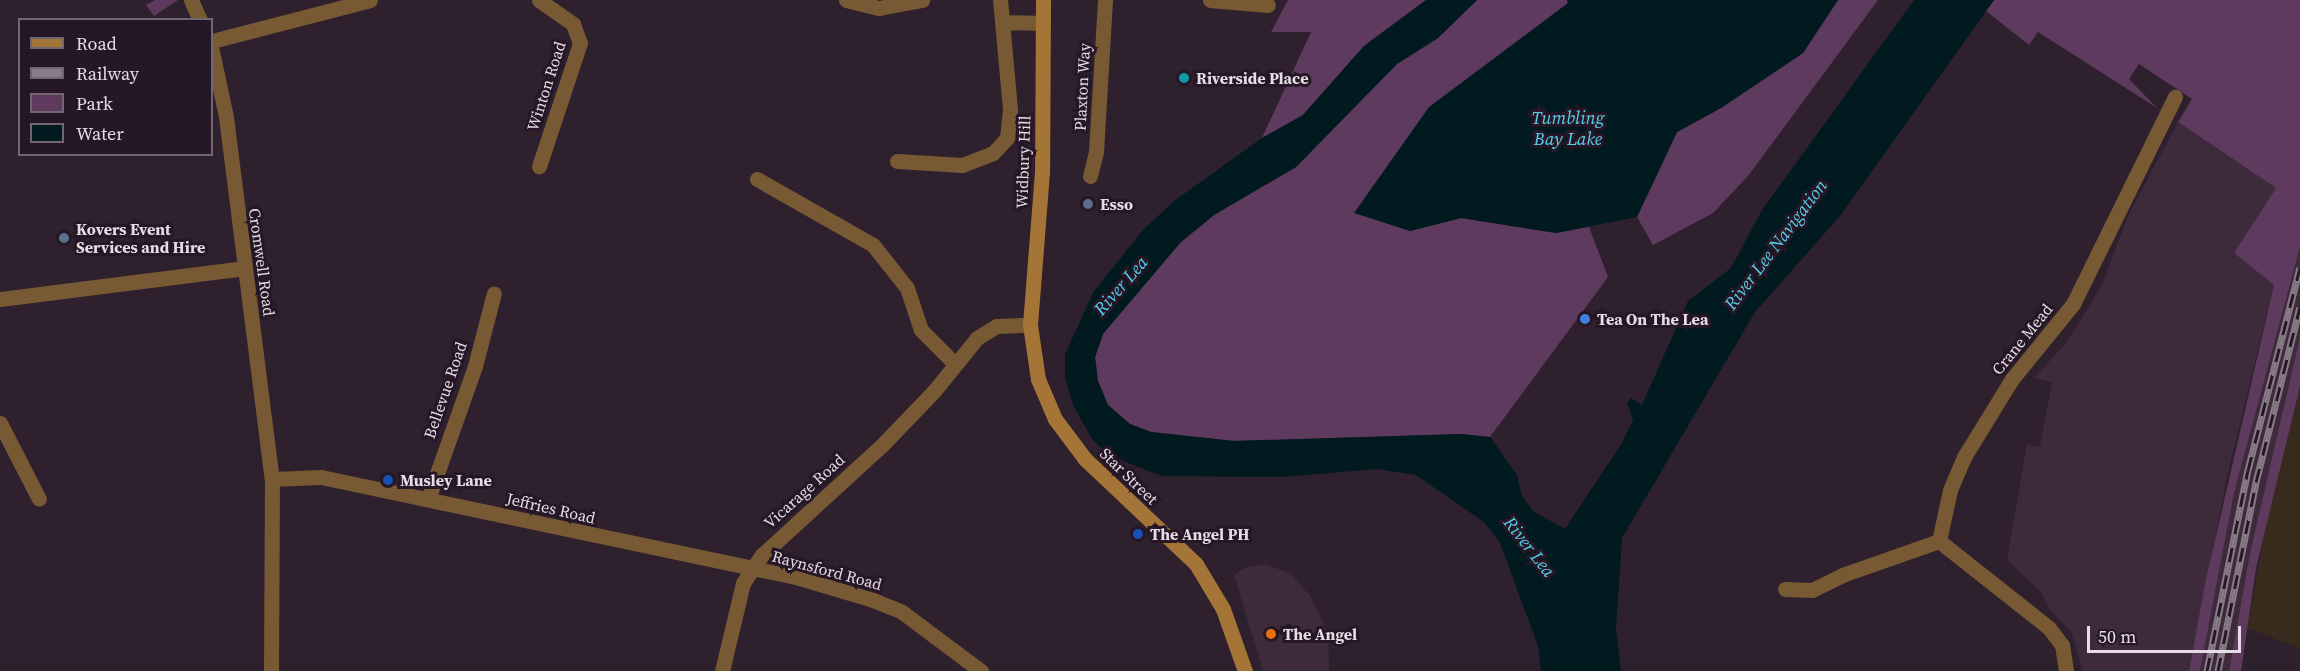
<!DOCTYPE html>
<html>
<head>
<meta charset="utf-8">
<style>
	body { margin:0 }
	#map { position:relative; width:2300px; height:671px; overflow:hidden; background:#2f202e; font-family:"Source Serif 4",serif }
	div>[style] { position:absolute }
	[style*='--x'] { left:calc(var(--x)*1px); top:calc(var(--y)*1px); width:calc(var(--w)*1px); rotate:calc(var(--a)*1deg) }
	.built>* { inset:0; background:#3d2b3c }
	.industrial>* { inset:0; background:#382b1d }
	.green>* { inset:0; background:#5e3b5e }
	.water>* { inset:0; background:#011a20 }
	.minor>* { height:15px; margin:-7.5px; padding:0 7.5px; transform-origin:7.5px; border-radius:7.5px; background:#775934 }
	.secondary>* { height:15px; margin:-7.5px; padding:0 7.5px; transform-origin:7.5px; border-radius:7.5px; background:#a47537 }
	.rail>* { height:7px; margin-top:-3.5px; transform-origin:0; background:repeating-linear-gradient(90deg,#251725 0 14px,#887b87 0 28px); box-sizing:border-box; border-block:2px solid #887b87 }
	.dots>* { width:16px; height:16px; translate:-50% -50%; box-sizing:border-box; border:3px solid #251725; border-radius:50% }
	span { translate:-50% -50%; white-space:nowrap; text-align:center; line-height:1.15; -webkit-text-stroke:6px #251725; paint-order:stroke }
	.poi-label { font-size:16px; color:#e6dce5; font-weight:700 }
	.left { translate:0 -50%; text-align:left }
	.street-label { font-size:16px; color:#e6dce5 }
	.water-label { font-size:18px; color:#54d1ec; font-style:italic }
	.legend { position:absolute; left:18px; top:18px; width:195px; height:138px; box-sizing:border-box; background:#251725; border:2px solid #726672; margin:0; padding:8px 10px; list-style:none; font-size:18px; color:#e6dce5 }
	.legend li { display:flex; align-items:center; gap:12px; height:30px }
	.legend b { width:30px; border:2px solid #726672 }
	.scale { position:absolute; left:2087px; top:626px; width:154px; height:27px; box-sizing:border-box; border:3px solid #e6dce5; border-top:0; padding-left:8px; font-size:18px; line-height:21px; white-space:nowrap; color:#e6dce5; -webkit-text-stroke:4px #251725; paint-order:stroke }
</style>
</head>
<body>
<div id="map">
	<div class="built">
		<div style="clip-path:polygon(2178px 122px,2276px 188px,2234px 253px,2274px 285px,2228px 472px,2189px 671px,2083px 671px,2071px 631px,2051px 611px,2040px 591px,2007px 560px,2027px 444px,2040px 447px,2052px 382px,2034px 378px,2066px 343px,2101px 287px,2129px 214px)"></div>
		<div style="clip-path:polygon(2300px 247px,2300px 337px,2250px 553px,2229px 671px,2200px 671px,2234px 493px)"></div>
		<div style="clip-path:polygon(1264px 564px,1290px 573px,1311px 597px,1328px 634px,1329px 671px,1263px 671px,1234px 575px,1246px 567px)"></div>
	</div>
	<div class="industrial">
		<div style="clip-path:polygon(2300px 386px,2300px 648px,2247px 628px,2272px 491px)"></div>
	</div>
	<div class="green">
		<div style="clip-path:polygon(155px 0,178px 0,154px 16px,146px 5px)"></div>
		<div style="clip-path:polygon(1288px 0,1426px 0,1364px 46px,1303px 115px,1262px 138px,1311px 32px,1271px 32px)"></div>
		<div style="clip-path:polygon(1477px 0,1567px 0,1568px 3px,1522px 39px,1410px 231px,1461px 218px,1556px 233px,1589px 227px,1608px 277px,1490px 437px,1461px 434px,1234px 441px,1151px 432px,1130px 424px,1108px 405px,1098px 381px,1095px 357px,1103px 334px,1126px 304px,1181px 242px,1214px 215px,1296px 167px,1397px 64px,1438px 38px)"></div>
		<div style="clip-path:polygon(1838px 0,1878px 0,1748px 176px,1713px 213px,1653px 245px,1637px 217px,1677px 132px,1721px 108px,1803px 53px)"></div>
		<div style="clip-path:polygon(1994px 0,2300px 0,2300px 247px,2234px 493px,2200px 671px,2189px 671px,2206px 579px,2274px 285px,2234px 253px,2276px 188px,2178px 122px,2192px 99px,2139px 64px,2129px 79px,2157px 108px,2038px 32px,2029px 45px,1986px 11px)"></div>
		<div style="clip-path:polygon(2300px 337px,2300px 386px,2256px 568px,2241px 671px,2229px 671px,2250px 553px)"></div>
	</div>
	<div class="water">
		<div style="clip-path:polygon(1426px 0,1477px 0,1438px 38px,1397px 64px,1296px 167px,1214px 215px,1181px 242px,1103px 334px,1095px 357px,1098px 381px,1108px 405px,1130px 424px,1151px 432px,1234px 441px,1461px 434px,1490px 437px,1517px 475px,1522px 496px,1534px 512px,1565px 529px,1622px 443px,1633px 420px,1627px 403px,1631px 398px,1642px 405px,1688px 301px,1731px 268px,1762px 210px,1914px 0,1994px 0,1840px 216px,1755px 312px,1622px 538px,1616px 630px,1621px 671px,1541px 671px,1538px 646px,1500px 543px,1484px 522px,1416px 475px,1377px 469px,1283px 477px,1162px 476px,1110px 456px,1092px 439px,1073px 405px,1065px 378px,1065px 354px,1094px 291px,1143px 230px,1174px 201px,1262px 138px,1303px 115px,1364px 46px)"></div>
		<div style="clip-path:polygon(1567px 0,1838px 0,1803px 53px,1721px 108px,1677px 132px,1637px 217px,1556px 233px,1461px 218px,1410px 231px,1354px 213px,1429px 107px,1568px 3px)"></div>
	</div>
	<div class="minor">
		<div style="--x:191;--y:0;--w:22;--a:66"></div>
		<div style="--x:539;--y:0;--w:42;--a:35.2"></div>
		<div style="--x:573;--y:24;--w:20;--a:70"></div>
		<div style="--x:580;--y:43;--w:130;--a:108.4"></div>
		<div style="--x:846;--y:0;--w:34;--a:14"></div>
		<div style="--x:879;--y:8;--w:44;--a:-10.5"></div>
		<div style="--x:1210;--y:0;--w:58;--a:4.9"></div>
		<div style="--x:1002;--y:22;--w:41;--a:1.4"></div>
		<div style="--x:212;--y:41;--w:163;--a:-14.5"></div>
		<div style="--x:212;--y:51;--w:67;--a:78"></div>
		<div style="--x:226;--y:117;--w:365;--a:82.8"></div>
		<div style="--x:272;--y:479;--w:192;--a:90.3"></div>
		<div style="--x:897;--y:161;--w:65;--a:3.5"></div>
		<div style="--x:962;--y:165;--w:33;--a:-21"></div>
		<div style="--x:993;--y:153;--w:21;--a:-47"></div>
		<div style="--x:1007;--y:138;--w:29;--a:-84"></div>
		<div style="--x:1010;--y:109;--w:109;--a:-95.2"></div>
		<div style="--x:1090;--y:176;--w:25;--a:-76"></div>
		<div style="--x:1096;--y:152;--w:152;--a:-86.6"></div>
		<div style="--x:757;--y:179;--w:133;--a:29.6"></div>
		<div style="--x:873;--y:245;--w:55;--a:51.7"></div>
		<div style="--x:907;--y:288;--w:44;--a:71.6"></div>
		<div style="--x:921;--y:330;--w:47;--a:45"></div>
		<div style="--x:0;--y:299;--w:247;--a:-7.2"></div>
		<div style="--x:0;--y:423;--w:85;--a:62.8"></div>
		<div style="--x:272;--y:479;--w:49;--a:-2.3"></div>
		<div style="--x:321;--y:477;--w:485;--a:11.9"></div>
		<div style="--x:796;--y:577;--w:80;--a:16.6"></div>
		<div style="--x:873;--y:600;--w:31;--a:22"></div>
		<div style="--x:902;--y:612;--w:99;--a:36.8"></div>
		<div style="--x:428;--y:499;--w:141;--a:-70.5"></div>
		<div style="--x:475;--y:366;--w:75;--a:-75.4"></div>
		<div style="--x:1939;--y:541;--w:52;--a:-77.8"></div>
		<div style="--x:1950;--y:490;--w:36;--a:-67"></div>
		<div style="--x:1964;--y:457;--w:92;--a:-58.4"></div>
		<div style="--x:2012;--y:379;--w:97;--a:-50.9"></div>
		<div style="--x:2073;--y:304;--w:231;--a:-63.8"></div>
		<div style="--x:1939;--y:541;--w:140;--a:38.3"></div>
		<div style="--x:2049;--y:628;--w:21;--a:53"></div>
		<div style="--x:2062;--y:645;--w:26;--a:81"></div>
		<div style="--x:1785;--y:589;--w:27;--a:2"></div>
		<div style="--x:1812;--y:590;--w:37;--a:-26"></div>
		<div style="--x:1845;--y:574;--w:100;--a:-19.3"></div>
		<div style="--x:722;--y:671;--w:90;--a:-76.6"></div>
		<div style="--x:743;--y:583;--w:34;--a:-56"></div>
		<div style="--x:762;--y:555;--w:164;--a:-42.5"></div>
		<div style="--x:883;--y:444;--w:74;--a:-46.1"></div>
		<div style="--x:934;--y:391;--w:68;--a:-50.9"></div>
		<div style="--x:977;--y:338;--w:22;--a:-32"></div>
		<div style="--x:996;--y:326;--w:34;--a:-2"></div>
	</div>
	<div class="secondary">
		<div style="--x:1043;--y:0;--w:172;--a:90.3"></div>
		<div style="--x:1042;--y:172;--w:153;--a:94.5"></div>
		<div style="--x:1030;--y:325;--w:55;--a:81.6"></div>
		<div style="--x:1038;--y:379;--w:43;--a:67"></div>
		<div style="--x:1055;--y:419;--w:50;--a:53.1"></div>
		<div style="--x:1085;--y:459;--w:153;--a:43.4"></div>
		<div style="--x:1196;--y:564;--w:52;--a:59"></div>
		<div style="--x:1223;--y:609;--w:66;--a:70.5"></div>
	</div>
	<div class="rail">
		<div style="--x:2207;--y:671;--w:205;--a:-78.5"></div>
		<div style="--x:2248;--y:470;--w:209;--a:-75.6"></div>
		<div style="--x:2218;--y:671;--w:193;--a:-78.6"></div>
		<div style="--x:2256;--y:482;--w:180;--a:-75.9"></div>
	</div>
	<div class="dots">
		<div style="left:1184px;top:78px;background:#0f9aa8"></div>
		<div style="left:1088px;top:204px;background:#5c6f8a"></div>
		<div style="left:64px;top:238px;background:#5c6f8a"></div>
		<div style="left:1585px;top:319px;background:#3f7fe0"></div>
		<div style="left:388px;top:480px;background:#1a4fb4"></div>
		<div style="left:1138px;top:534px;background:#1a4fb4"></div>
		<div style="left:1271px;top:634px;background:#e8710a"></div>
	</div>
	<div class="poi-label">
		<span class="left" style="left:1196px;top:78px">Riverside Place</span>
		<span class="left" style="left:1100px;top:204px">Esso</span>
		<span class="left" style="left:76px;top:238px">Kovers Event<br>Services and Hire</span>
		<span class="left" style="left:1597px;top:319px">Tea On The Lea</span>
		<span class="left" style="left:400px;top:480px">Musley Lane</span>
		<span class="left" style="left:1150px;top:534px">The Angel PH</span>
		<span class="left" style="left:1283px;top:634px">The Angel</span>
	</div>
	<div class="street-label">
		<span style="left:546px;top:86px;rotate:-72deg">Winton Road</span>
		<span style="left:1082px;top:87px;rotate:-87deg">Plaxton Way</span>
		<span style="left:1023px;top:162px;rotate:-88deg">Widbury Hill</span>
		<span style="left:262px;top:262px;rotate:82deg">Cromwell Road</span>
		<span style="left:2022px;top:339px;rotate:-51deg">Crane Mead</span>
		<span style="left:445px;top:390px;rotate:-71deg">Bellevue Road</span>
		<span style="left:1129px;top:476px;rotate:44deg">Star Street</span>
		<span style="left:804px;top:491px;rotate:-42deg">Vicarage Road</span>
		<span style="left:551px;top:508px;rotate:13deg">Jeffries Road</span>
		<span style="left:827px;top:570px;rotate:15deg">Raynsford Road</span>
	</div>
	<div class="water-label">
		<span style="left:1568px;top:129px">Tumbling<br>Bay Lake</span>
		<span style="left:1776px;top:245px;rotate:-53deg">River Lee Navigation</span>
		<span style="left:1121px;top:286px;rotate:-49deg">River Lea</span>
		<span style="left:1529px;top:547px;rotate:52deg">River Lea</span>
	</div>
	<ul class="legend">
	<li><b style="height:8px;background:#a47537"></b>Road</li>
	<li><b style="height:8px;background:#887b87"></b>Railway</li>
	<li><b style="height:16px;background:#5e3b5e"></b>Park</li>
	<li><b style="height:16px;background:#011a20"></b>Water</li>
	</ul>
	<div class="scale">50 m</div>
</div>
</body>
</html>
